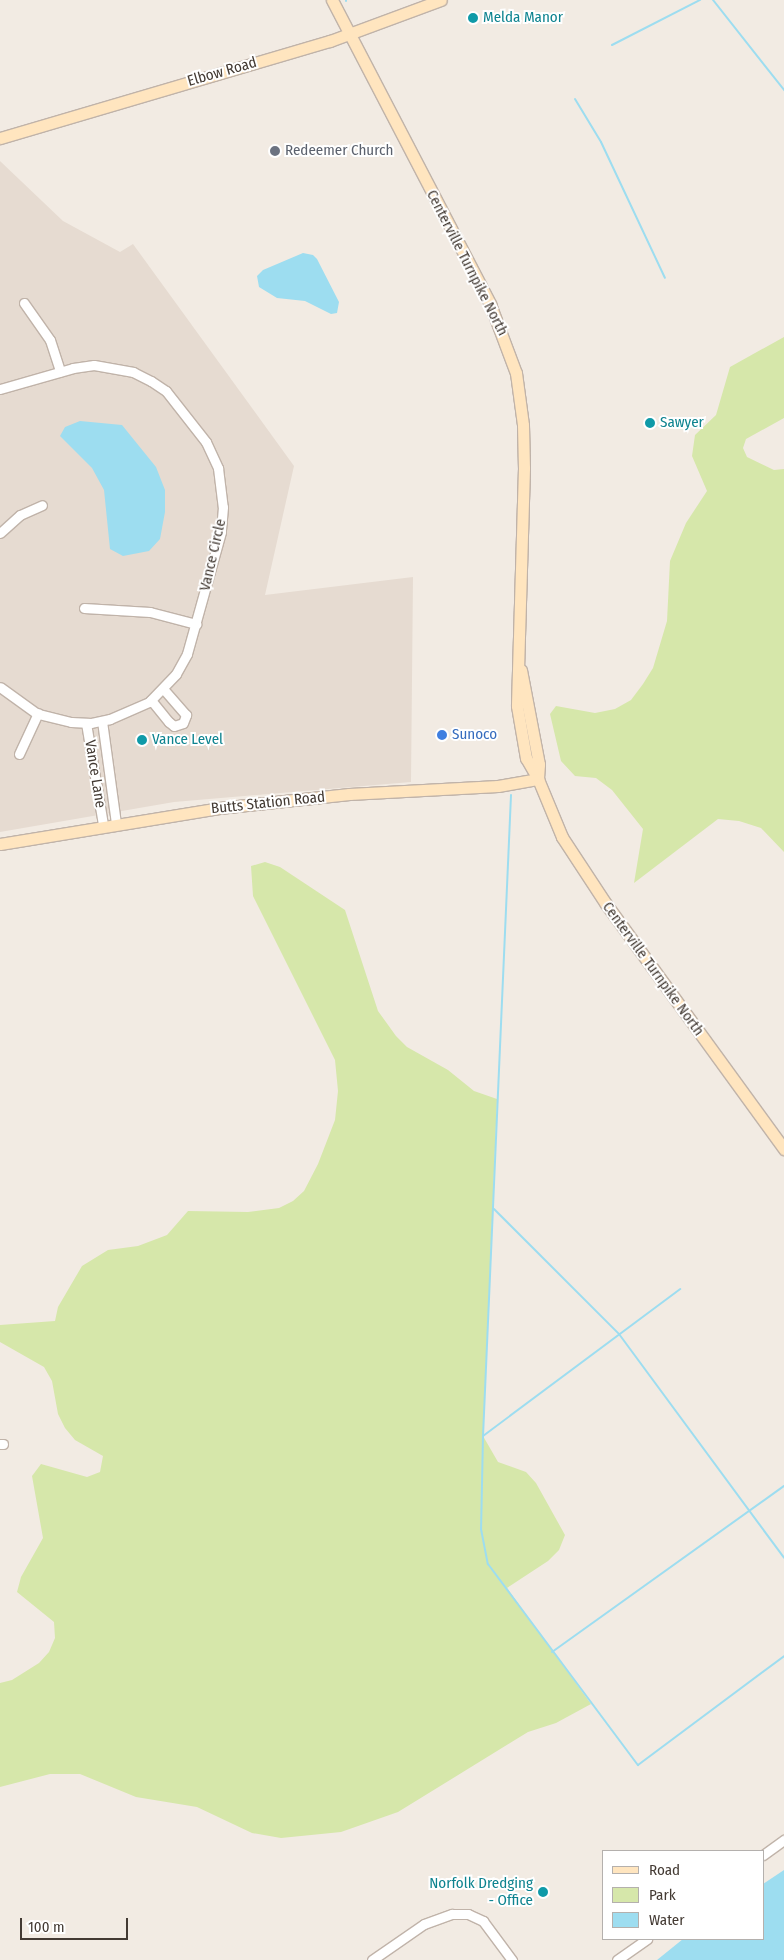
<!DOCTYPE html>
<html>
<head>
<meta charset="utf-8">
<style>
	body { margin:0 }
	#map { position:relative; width:784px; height:1960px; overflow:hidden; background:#f2ebe3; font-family:"Fira Sans Condensed",sans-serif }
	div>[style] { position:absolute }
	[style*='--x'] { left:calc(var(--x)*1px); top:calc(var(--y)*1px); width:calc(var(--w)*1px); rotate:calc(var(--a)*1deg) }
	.residential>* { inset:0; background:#e6dbd1 }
	.green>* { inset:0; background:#d6e7aa }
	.water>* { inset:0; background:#9dddf0 }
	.stream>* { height:2px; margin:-1px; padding:0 1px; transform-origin:1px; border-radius:1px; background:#9dddf0 }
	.roads { filter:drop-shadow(1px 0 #c0b3a9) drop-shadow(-1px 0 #c0b3a9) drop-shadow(0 1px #c0b3a9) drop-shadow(0 -1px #c0b3a9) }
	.street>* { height:9px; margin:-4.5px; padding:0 4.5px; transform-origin:4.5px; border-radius:4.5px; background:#fff }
	.secondary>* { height:11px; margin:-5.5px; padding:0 5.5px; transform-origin:5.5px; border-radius:5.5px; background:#ffe5bf }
	.dots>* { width:14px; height:14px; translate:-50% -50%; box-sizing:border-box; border:2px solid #fff; border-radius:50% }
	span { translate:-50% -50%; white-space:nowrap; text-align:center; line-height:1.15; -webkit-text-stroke:4px #fff; paint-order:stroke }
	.culture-label { font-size:15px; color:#0d838f }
	.left { translate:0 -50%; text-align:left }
	.right { translate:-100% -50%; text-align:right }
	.street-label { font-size:15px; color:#433a33 }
	.worship-label { font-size:15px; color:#5b616d }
	.shop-label { font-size:15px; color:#366cbe }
	.legend { position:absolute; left:602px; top:1850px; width:162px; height:90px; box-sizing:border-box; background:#fff; border:1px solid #b4b0ad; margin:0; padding:6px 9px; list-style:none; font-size:15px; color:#433a33 }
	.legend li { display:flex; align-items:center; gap:10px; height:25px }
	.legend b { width:25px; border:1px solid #b4b0ad }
	.scale { position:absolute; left:20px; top:1918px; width:108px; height:22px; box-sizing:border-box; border:2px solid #433a33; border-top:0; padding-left:6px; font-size:15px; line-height:18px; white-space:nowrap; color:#433a33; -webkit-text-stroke:4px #fff; paint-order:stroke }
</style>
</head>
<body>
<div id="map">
	<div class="residential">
		<div style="clip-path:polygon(0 161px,63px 221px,120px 252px,133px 244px,294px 466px,265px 595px,413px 577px,411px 782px,174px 802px,0 832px)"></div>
	</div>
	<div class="green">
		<div style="clip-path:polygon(784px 337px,784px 418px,746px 439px,743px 448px,747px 457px,774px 470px,784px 469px,784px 852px,761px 828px,739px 821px,718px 819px,634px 883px,643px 829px,612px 790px,596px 778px,575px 776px,561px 761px,550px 714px,556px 706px,595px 713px,615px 709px,631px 700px,643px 684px,653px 668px,667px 621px,670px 561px,686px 523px,707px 491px,692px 456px,695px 435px,716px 415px,730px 367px)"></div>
		<div style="clip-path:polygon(265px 862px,280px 867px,345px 910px,378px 1011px,396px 1036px,407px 1047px,448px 1070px,474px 1091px,497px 1099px,483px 1436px,498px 1462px,526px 1472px,536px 1483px,565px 1535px,559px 1550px,548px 1561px,507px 1588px,591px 1704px,556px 1723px,528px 1732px,398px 1812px,341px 1832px,281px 1838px,252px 1833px,197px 1807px,136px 1797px,80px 1774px,50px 1774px,0 1787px,0 1683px,12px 1680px,39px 1663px,49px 1652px,55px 1638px,54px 1622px,17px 1592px,21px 1577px,43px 1538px,32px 1476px,41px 1464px,87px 1477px,100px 1472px,103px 1456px,75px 1440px,65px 1428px,58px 1414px,52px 1381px,44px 1367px,0 1342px,0 1325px,55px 1321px,58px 1307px,82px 1266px,108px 1250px,138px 1246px,167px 1235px,188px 1211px,248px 1212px,279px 1208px,293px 1201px,304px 1191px,318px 1164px,335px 1120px,338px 1091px,335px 1060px,253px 896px,251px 866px)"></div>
	</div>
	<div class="water">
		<div style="clip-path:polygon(303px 253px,313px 255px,317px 259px,339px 302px,337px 313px,331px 314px,305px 301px,277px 298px,259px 287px,257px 276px,263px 270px)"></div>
		<div style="clip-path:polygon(80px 421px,122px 425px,156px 467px,165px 490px,165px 512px,160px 539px,149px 551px,123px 556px,110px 549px,104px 490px,92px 468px,60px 436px,65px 427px)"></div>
		<div style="clip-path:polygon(784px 1870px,784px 1960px,657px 1960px,683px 1939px,763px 1939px,763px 1884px)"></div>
	</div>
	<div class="stream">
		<div style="--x:346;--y:0;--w:1;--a:90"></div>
		<div style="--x:713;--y:0;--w:115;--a:51.7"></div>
		<div style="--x:612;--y:45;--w:99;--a:-27.1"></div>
		<div style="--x:575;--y:99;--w:50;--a:58.8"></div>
		<div style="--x:601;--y:142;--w:150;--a:64.8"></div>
		<div style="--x:511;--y:795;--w:642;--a:92.5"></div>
		<div style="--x:483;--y:1436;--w:93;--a:91.2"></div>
		<div style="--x:481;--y:1529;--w:36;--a:79"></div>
		<div style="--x:488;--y:1564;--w:251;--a:53.3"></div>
		<div style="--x:638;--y:1765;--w:182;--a:-36.7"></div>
		<div style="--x:494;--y:1209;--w:177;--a:45"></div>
		<div style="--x:619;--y:1334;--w:278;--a:53.6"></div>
		<div style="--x:483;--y:1436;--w:246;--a:-36.7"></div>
		<div style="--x:552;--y:1652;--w:285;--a:-35.6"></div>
	</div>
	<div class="roads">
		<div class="street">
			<div style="--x:24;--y:303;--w:45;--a:54.9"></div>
			<div style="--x:50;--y:340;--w:33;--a:72"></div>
			<div style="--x:0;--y:389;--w:76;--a:-16"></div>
			<div style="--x:73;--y:368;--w:21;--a:-8"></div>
			<div style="--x:94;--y:365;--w:40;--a:10"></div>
			<div style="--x:133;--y:372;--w:20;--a:27"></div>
			<div style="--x:151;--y:381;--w:18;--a:34"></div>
			<div style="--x:166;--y:391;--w:65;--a:51.9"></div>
			<div style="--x:206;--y:442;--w:29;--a:65"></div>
			<div style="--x:218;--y:468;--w:39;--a:83"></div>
			<div style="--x:223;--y:507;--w:25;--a:95"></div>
			<div style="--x:221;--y:532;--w:127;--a:105.6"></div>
			<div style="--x:187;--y:654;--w:23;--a:119"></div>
			<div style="--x:176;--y:674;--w:39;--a:134"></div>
			<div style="--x:149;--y:702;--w:43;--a:156.4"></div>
			<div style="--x:110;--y:719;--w:19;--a:168"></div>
			<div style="--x:91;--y:723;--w:20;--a:-177"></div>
			<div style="--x:71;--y:722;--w:36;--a:-166"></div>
			<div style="--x:36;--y:713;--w:44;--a:-144.2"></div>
			<div style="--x:0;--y:533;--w:27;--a:-42"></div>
			<div style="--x:20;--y:515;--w:24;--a:-24"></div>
			<div style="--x:84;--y:608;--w:66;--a:3.5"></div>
			<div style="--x:150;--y:612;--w:48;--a:14.6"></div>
			<div style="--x:151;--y:700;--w:28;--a:51"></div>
			<div style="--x:169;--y:722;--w:6;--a:39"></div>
			<div style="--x:174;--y:726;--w:9;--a:-18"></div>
			<div style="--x:183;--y:723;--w:9;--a:-69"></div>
			<div style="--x:186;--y:715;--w:35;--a:-131"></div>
			<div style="--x:102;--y:721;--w:103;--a:82.2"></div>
			<div style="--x:86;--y:723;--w:103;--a:80.5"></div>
			<div style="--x:19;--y:754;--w:45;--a:-65.1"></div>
			<div style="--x:0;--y:1444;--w:3;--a:0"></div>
			<div style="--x:763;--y:1855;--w:26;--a:-36"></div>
			<div style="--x:372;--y:1960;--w:63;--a:-34.7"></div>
			<div style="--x:424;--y:1924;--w:30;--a:-20"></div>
			<div style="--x:452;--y:1914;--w:16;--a:0"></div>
			<div style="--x:468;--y:1914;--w:17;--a:25"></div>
			<div style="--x:483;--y:1921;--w:49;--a:53.4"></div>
			<div style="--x:617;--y:1960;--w:37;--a:-35"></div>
		</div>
		<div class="secondary">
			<div style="--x:332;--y:0;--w:343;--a:62.5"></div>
			<div style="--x:490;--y:304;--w:74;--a:69.4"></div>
			<div style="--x:516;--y:373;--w:52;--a:82.3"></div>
			<div style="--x:523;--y:425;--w:43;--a:88.7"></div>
			<div style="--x:524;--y:468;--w:238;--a:91.7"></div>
			<div style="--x:517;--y:706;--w:53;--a:80.2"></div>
			<div style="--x:526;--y:758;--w:24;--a:60"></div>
			<div style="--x:0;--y:138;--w:344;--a:-16.4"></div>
			<div style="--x:330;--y:41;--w:118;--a:-20.3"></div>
			<div style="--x:521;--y:670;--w:96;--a:79.2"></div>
			<div style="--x:539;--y:764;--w:15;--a:94"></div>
			<div style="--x:538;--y:779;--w:63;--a:67.5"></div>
			<div style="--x:562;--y:837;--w:80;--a:56.7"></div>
			<div style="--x:606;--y:904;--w:303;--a:54"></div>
			<div style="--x:0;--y:844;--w:222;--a:-9.3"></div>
			<div style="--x:219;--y:808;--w:131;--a:-6.1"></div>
			<div style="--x:349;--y:794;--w:149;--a:-3.1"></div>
			<div style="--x:498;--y:786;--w:41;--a:-9.9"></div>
		</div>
	</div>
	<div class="dots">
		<div style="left:473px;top:18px;background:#0f9aa8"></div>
		<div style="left:275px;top:151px;background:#6b7280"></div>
		<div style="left:650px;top:423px;background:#0f9aa8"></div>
		<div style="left:442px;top:735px;background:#3f7fe0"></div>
		<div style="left:142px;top:740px;background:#0f9aa8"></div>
		<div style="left:543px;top:1892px;background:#0f9aa8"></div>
	</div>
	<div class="culture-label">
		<span class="left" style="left:483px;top:18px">Melda Manor</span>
		<span class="left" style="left:660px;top:423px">Sawyer</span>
		<span class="left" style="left:152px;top:740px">Vance Level</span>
		<span class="right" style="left:533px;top:1892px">Norfolk Dredging<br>- Office</span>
	</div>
	<div class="street-label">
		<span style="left:222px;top:72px;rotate:-16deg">Elbow Road</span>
		<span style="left:467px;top:263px;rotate:63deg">Centerville Turnpike North</span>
		<span style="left:213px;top:555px;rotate:-77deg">Vance Circle</span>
		<span style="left:95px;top:774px;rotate:81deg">Vance Lane</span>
		<span style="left:268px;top:803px;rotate:-6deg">Butts Station Road</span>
		<span style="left:653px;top:969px;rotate:54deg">Centerville Turnpike North</span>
	</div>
	<div class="worship-label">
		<span class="left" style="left:285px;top:151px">Redeemer Church</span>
	</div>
	<div class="shop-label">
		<span class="left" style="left:452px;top:735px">Sunoco</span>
	</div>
	<ul class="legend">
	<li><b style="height:6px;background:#ffe5bf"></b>Road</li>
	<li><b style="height:14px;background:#d6e7aa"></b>Park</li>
	<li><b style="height:14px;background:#9dddf0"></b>Water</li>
	</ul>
	<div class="scale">100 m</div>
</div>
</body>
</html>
